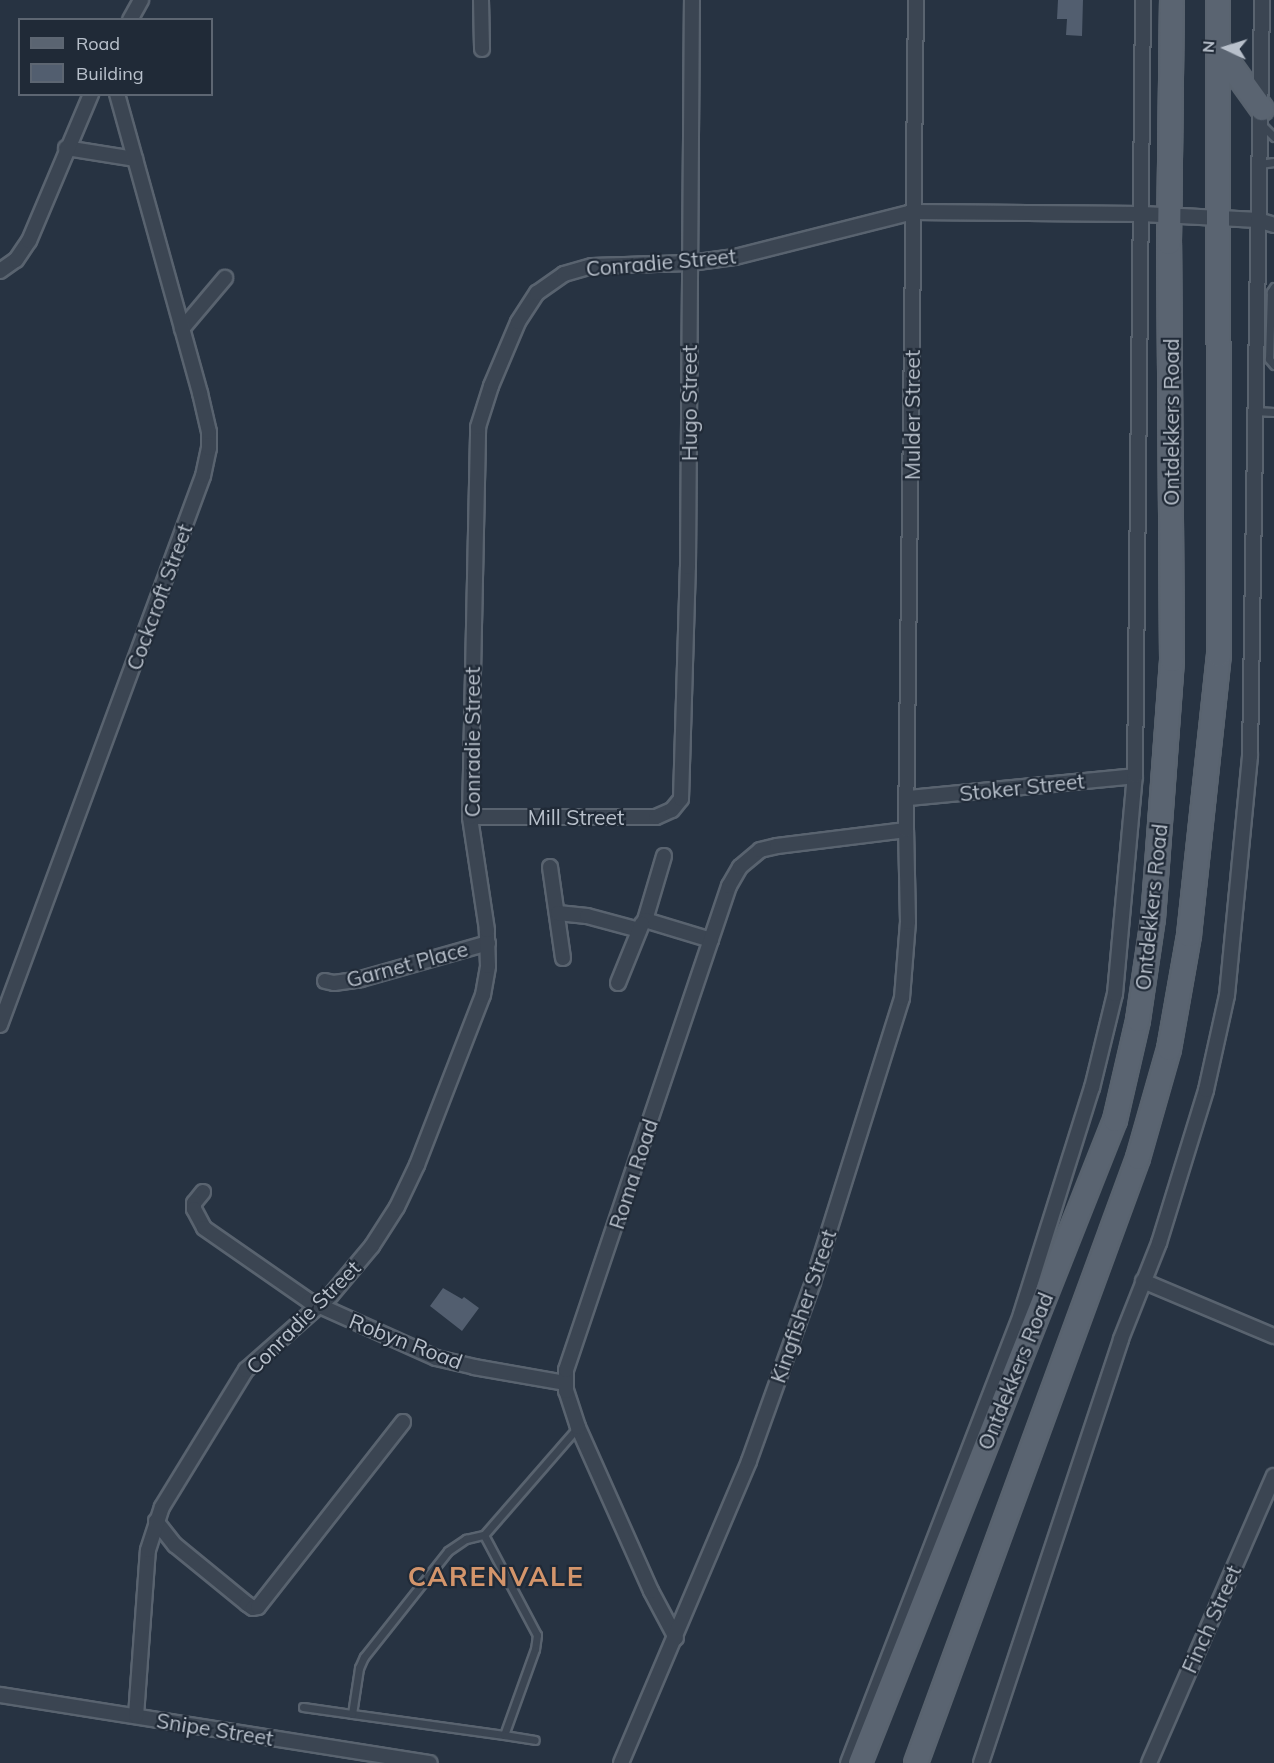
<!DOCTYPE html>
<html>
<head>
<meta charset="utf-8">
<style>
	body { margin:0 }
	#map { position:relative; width:1274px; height:1763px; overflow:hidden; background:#273342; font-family:Mulish,sans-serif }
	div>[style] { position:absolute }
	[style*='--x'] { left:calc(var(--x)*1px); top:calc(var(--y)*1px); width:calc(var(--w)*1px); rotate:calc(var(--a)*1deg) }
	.building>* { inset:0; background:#525e6f }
	.roads { filter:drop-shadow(2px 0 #59636f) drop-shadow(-2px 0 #59636f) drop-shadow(0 2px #59636f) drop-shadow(0 -2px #59636f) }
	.lane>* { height:7px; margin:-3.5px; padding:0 3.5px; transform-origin:3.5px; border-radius:3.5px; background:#3b4552 }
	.street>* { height:14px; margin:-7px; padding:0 7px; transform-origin:7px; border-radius:7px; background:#3b4552 }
	.primary>* { height:22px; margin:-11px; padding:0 11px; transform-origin:11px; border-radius:11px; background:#5a6471 }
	span { translate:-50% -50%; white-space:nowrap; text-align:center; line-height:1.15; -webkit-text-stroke:4.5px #202a37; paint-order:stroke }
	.street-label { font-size:21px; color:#b8c0cb }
	.district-label { font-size:27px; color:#d4956b; font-weight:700; letter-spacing:1.5px }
	.legend { position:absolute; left:18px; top:18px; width:195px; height:78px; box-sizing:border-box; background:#202a37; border:2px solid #5d6672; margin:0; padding:8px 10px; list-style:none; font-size:18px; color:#b8c0cb }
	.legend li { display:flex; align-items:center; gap:12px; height:30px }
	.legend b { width:30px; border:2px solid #5d6672 }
	.north { position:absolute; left:1196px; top:18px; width:60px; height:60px; -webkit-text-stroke:4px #202a37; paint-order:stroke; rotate:274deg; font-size:16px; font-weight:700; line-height:24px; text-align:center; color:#b8c0cb }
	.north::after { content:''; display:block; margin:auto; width:21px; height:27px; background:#b8c0cb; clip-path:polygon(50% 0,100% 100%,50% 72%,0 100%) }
</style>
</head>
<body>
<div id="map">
	<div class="building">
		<div style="clip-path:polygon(1058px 0,1083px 0,1082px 36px,1066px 35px,1067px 19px,1057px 19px)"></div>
		<div style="clip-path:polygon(443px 1288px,462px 1299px,464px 1297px,479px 1308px,462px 1331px,430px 1306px)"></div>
	</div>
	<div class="roads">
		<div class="lane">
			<div style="--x:1262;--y:125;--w:17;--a:45"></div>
			<div style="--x:1260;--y:164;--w:14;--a:-8"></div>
			<div style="--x:1274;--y:287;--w:6;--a:121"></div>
			<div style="--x:1271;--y:292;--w:67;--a:91.7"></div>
			<div style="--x:1269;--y:359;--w:8;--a:50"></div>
			<div style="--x:1254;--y:411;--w:20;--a:3"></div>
			<div style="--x:484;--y:1535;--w:113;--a:62.1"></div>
			<div style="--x:537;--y:1635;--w:14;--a:98"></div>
			<div style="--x:535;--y:1649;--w:91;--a:109.8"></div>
			<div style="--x:504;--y:1735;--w:153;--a:-172.1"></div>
			<div style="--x:352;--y:1714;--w:47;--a:-81.3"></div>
			<div style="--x:359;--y:1668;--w:12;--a:-66"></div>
			<div style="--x:364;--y:1657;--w:135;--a:-51.6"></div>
			<div style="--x:448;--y:1551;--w:22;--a:-34"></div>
			<div style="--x:466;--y:1539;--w:18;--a:-13"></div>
			<div style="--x:484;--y:1535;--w:143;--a:-49"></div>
			<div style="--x:303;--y:1707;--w:49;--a:8.1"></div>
			<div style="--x:504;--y:1735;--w:31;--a:9"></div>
		</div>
		<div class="street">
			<div style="--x:481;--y:0;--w:49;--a:88.8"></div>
			<div style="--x:130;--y:20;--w:23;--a:-61"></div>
			<div style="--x:66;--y:148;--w:70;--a:9.1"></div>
			<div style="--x:0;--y:271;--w:19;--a:-35"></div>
			<div style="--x:16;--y:260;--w:23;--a:-56"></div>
			<div style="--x:29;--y:241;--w:160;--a:-67.1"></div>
			<div style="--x:182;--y:329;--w:67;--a:-49.9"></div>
			<div style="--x:908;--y:798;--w:228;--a:-5.5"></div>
			<div style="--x:470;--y:817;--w:186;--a:0"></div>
			<div style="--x:656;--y:817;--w:17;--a:-24"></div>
			<div style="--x:672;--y:810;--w:14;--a:-51"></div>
			<div style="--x:681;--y:799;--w:232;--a:-88.3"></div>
			<div style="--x:688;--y:567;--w:567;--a:-89.6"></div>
			<div style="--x:664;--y:856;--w:67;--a:106.5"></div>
			<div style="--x:645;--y:920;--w:69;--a:16.9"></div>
			<div style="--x:550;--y:867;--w:92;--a:81.9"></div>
			<div style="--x:558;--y:913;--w:29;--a:6"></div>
			<div style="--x:587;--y:916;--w:54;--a:15.1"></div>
			<div style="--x:325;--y:981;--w:9;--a:13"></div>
			<div style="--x:334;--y:983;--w:27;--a:-8"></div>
			<div style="--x:361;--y:979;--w:132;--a:-15.8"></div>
			<div style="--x:618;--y:983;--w:64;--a:-67.9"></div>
			<div style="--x:0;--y:1025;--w:585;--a:-69.71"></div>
			<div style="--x:203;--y:476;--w:29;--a:-78"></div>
			<div style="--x:209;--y:448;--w:16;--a:-90"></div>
			<div style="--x:209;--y:432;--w:40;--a:-103"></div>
			<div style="--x:200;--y:393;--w:310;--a:-105.5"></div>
			<div style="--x:203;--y:1192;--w:14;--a:129"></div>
			<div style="--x:194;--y:1203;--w:6;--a:90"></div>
			<div style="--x:194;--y:1209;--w:21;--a:62"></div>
			<div style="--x:204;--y:1228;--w:128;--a:34.8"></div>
			<div style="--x:309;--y:1301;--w:139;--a:24.2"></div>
			<div style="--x:436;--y:1358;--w:39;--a:13"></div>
			<div style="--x:474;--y:1367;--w:92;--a:10"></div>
			<div style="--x:1143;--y:1281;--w:142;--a:22.8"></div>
			<div style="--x:156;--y:1521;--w:31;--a:52"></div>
			<div style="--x:175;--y:1545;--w:93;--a:39.3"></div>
			<div style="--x:247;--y:1604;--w:7;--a:34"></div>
			<div style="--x:253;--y:1608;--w:5;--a:-11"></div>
			<div style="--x:258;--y:1607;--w:235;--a:-51.9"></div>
			<div style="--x:676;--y:1638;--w:53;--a:-118"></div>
			<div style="--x:651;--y:1591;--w:180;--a:-114"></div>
			<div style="--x:578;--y:1427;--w:38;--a:-108"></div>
			<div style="--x:566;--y:1391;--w:21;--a:-90"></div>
			<div style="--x:566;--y:1370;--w:511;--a:-71.39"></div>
			<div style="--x:729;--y:886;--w:22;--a:-60"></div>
			<div style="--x:740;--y:867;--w:26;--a:-40"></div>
			<div style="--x:760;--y:850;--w:17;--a:-13"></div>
			<div style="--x:777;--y:846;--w:130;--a:-7.1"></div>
			<div style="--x:0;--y:1695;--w:435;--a:9"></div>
			<div style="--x:136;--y:1716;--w:166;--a:-85.9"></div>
			<div style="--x:148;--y:1550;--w:45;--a:-72"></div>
			<div style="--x:162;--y:1507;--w:161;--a:-58.5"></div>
			<div style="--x:246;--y:1370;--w:113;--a:-41.4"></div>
			<div style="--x:331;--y:1295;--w:64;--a:-50.1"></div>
			<div style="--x:372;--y:1246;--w:46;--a:-57.3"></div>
			<div style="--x:397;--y:1207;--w:47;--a:-64.5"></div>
			<div style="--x:417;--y:1165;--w:182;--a:-68.8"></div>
			<div style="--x:483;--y:995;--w:29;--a:-80"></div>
			<div style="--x:488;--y:966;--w:36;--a:-92"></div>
			<div style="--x:487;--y:930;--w:114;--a:-98.6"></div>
			<div style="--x:470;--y:817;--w:390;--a:-88.8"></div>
			<div style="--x:478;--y:427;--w:43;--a:-72.4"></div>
			<div style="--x:491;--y:386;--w:69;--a:-67.1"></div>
			<div style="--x:518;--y:322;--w:35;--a:-57"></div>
			<div style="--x:537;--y:293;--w:33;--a:-35"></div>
			<div style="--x:564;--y:274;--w:29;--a:-16"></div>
			<div style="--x:592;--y:266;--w:98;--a:-1.8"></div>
			<div style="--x:690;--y:263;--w:45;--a:-7.6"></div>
			<div style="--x:735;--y:257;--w:184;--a:-14.2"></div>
			<div style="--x:913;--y:212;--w:229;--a:0.5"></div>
			<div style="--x:1142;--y:214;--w:116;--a:3"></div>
			<div style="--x:1258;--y:220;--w:17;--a:17"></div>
			<div style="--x:621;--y:1763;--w:328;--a:-67"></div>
			<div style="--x:749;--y:1461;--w:190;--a:-70.3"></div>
			<div style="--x:813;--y:1282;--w:298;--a:-72.6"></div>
			<div style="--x:902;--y:998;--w:76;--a:-85.5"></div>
			<div style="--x:908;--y:922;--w:92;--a:-91.2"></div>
			<div style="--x:906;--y:830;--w:830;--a:-89.31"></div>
			<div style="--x:848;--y:1763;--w:481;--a:-68.9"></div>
			<div style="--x:1021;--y:1314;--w:237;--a:-72.6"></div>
			<div style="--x:1092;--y:1088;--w:97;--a:-76.3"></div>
			<div style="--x:1115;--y:994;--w:219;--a:-84.8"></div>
			<div style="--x:1135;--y:776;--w:776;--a:-89.41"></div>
			<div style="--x:981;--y:1763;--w:447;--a:-71.7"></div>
			<div style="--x:1121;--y:1339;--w:103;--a:-68.4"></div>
			<div style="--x:1159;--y:1243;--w:160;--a:-72.9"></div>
			<div style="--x:1206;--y:1090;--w:97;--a:-77.5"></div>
			<div style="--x:1227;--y:995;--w:240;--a:-84.5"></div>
			<div style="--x:1250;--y:756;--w:756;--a:-89.09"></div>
			<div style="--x:1149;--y:1763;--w:313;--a:-66.5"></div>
		</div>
		<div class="primary">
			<div style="--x:1219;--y:49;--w:74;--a:54.4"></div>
			<div style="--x:860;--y:1763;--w:692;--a:-68.37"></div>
			<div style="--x:1115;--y:1120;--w:103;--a:-77"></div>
			<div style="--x:1138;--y:1020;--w:102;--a:-81.6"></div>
			<div style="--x:1153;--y:919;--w:260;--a:-85.8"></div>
			<div style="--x:1172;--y:660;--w:417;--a:-90.4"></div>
			<div style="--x:1169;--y:243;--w:243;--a:-89.3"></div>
			<div style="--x:916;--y:1763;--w:644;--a:-69.85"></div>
			<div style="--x:1138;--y:1158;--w:113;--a:-74.1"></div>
			<div style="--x:1169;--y:1049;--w:116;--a:-80"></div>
			<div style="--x:1189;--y:935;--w:282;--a:-83.9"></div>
			<div style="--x:1219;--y:655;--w:655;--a:-90.09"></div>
		</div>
	</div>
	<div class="street-label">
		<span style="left:661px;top:262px;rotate:-5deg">Conradie Street</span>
		<span style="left:689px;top:403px;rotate:-90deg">Hugo Street</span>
		<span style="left:912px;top:415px;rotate:-90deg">Mulder Street</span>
		<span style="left:1171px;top:422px;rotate:-90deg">Ontdekkers Road</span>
		<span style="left:159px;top:597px;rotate:-70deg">Cockcroft Street</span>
		<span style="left:472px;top:742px;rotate:-90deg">Conradie Street</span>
		<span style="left:1022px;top:787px;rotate:-6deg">Stoker Street</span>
		<span style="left:576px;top:817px">Mill Street</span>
		<span style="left:1151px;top:907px;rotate:-84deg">Ontdekkers Road</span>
		<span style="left:407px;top:964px;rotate:-15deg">Garnet Place</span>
		<span style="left:633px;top:1174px;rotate:-72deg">Roma Road</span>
		<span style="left:803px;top:1306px;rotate:-71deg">Kingfisher Street</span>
		<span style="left:303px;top:1317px;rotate:-45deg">Conradie Street</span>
		<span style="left:406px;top:1341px;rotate:21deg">Robyn Road</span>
		<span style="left:1015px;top:1371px;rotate:-68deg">Ontdekkers Road</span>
		<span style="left:1211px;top:1619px;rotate:-66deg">Finch Street</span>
		<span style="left:215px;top:1729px;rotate:9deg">Snipe Street</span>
	</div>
	<div class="district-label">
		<span style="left:496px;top:1577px">CARENVALE</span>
	</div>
	<ul class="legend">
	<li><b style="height:8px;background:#5a6471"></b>Road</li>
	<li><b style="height:16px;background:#525e6f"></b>Building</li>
	</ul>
	<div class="north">N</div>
</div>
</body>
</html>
